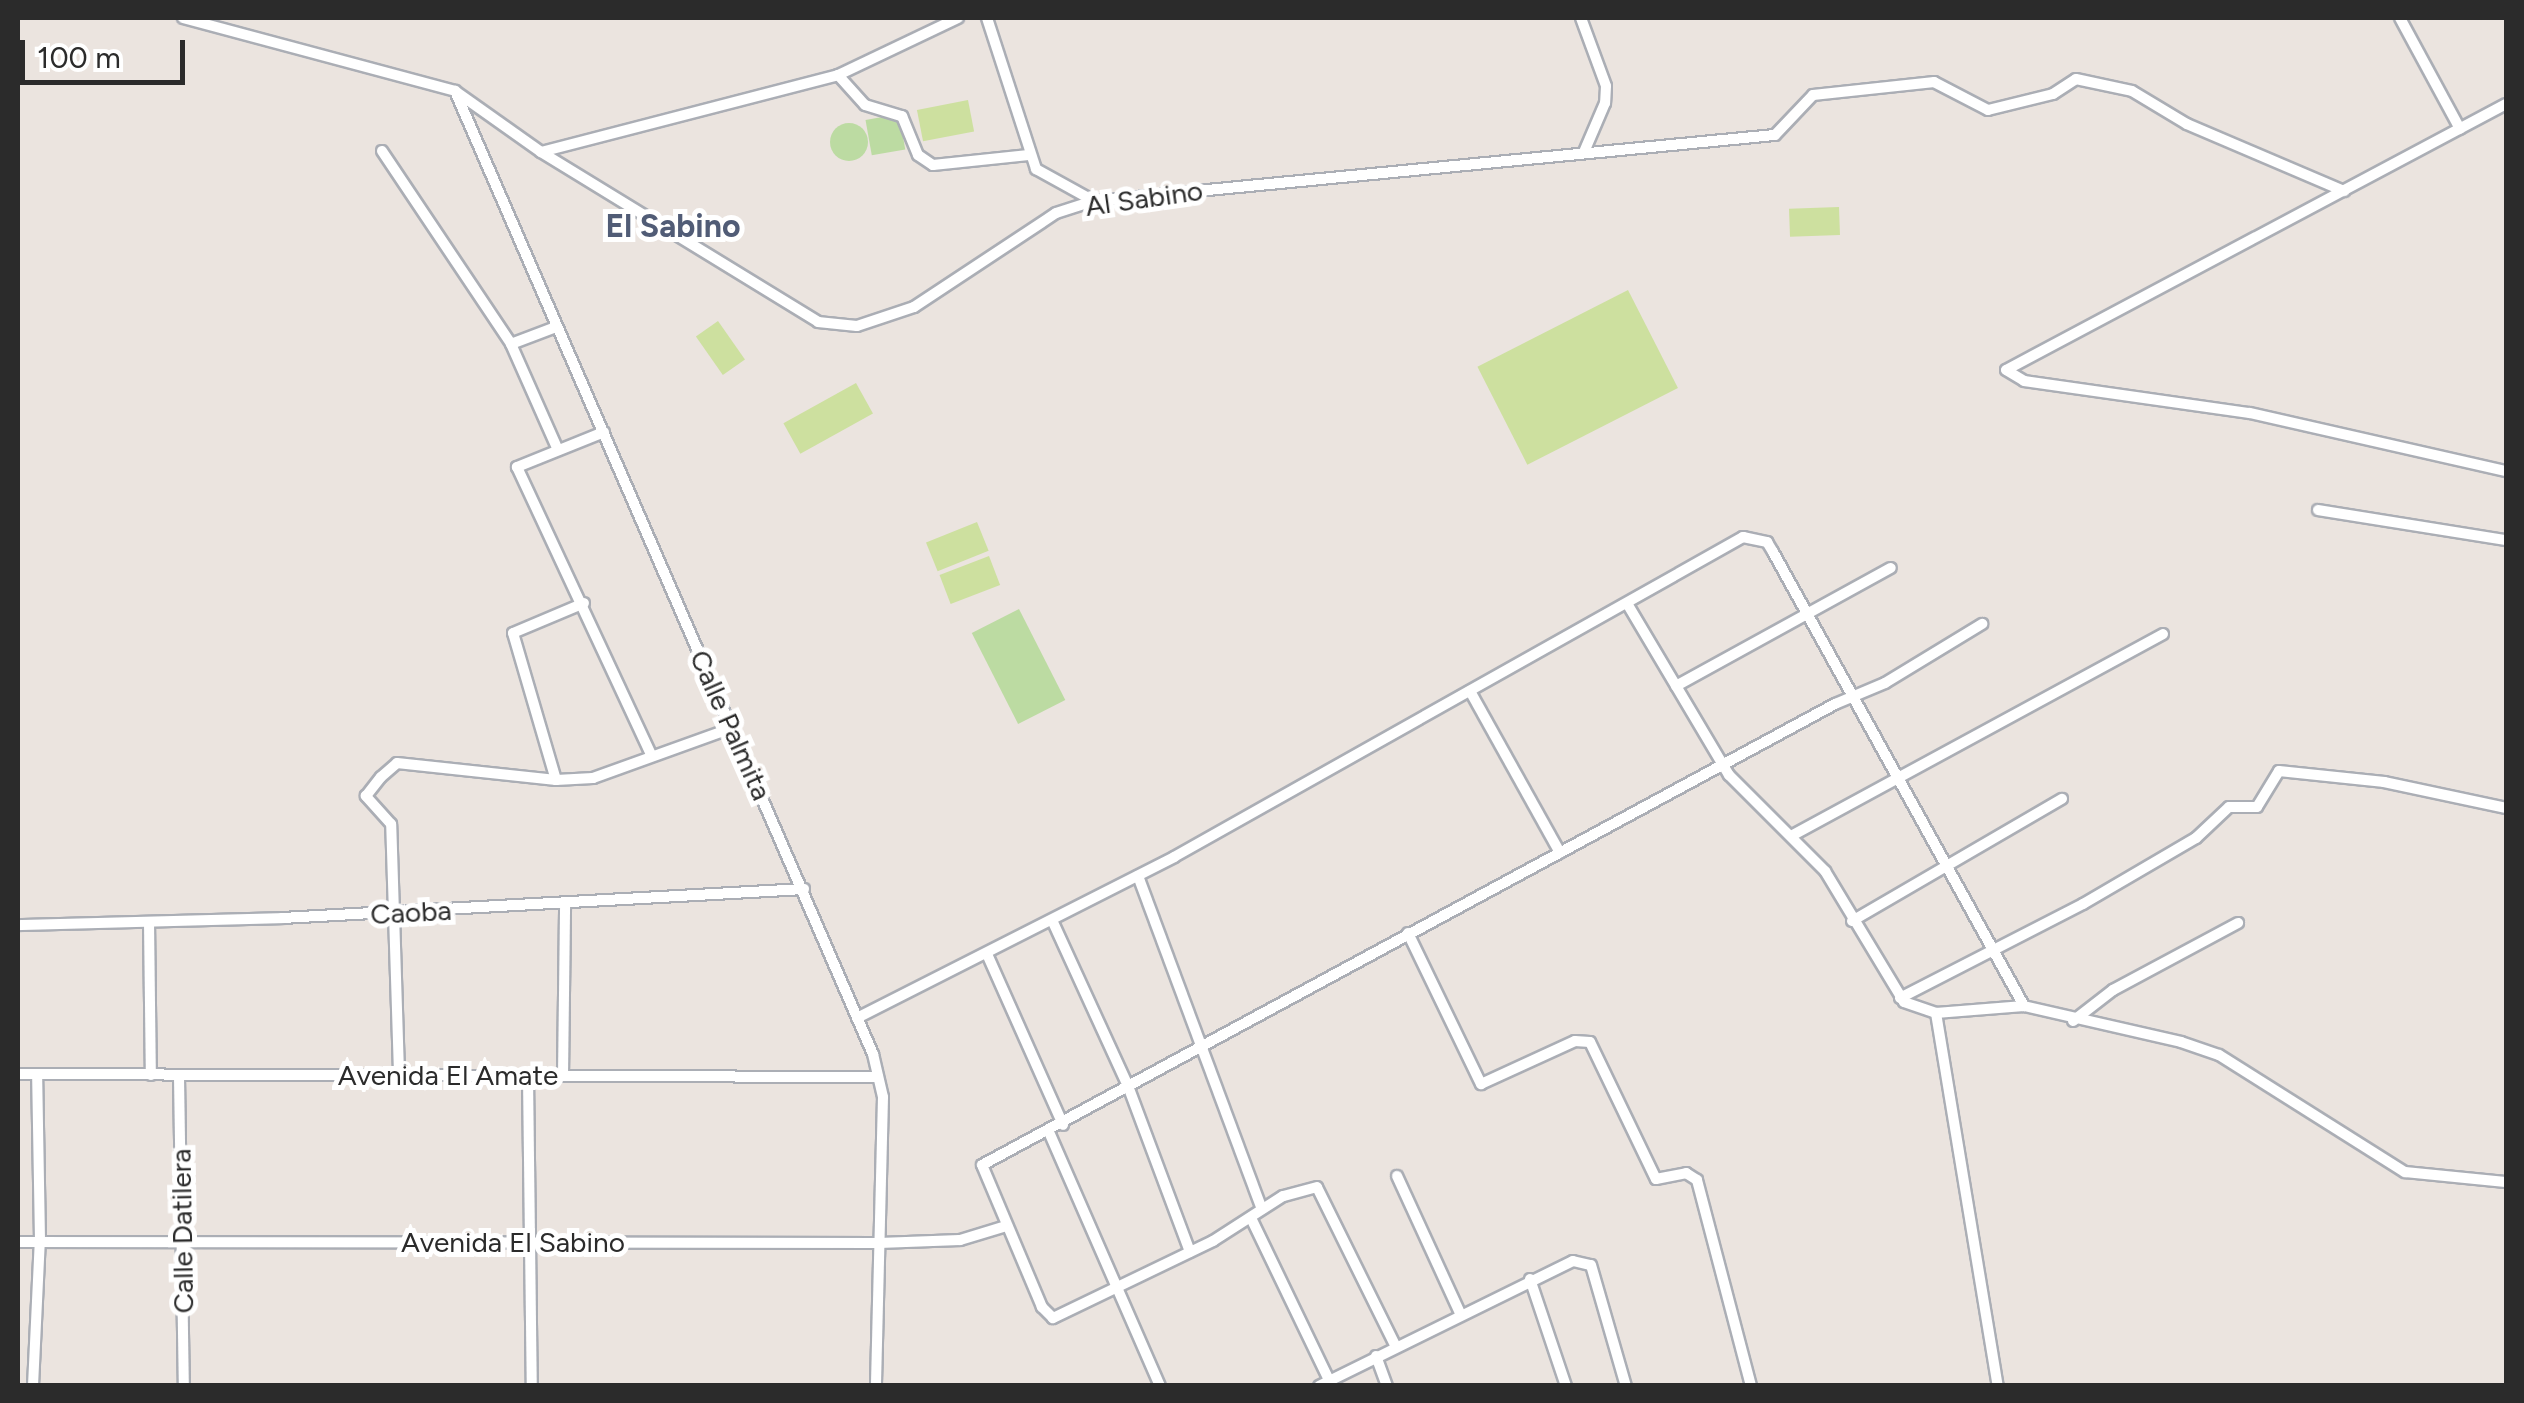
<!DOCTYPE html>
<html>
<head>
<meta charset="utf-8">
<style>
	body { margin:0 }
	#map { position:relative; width:2524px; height:1403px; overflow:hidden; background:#ebe4df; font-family:Figtree,sans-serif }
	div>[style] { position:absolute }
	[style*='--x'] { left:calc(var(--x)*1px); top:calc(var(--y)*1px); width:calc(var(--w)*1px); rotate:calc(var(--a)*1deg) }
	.green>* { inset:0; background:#bcdba2; transform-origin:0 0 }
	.round { border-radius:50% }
	.pitch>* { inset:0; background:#cde09f; transform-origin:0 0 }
	.roads { filter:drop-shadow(2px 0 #abaeb5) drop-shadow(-2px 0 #abaeb5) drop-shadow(0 2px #abaeb5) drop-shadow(0 -2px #abaeb5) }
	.street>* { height:10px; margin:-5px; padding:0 5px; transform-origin:5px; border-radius:5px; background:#fff }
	span { translate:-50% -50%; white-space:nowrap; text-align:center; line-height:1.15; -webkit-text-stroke:10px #fff; paint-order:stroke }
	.street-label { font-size:28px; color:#2b2b2b }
	.quarter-label { font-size:32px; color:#515c76; font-weight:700 }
	.frame { position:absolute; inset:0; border:20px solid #2b2b2b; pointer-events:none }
	.scale { position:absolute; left:20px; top:40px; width:165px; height:45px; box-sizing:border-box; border:5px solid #2b2b2b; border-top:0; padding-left:12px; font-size:30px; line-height:35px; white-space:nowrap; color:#2b2b2b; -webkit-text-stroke:8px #fff; paint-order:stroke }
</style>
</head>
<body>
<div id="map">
	<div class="green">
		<div style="left:899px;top:114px;width:36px;height:34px;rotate:80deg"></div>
		<div class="round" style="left:830px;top:123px;width:38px;height:38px"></div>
		<div style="left:1019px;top:609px;width:102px;height:53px;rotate:63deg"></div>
	</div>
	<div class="pitch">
		<div style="left:968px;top:100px;width:32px;height:52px;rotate:79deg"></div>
		<div style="left:1839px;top:207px;width:28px;height:50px;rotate:88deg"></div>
		<div style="left:1628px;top:290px;width:110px;height:169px;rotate:63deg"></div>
		<div style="left:718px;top:321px;width:47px;height:27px;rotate:55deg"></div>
		<div style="left:856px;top:383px;width:35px;height:83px;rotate:61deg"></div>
		<div style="left:977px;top:522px;width:31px;height:55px;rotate:68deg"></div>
		<div style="left:989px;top:556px;width:31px;height:53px;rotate:69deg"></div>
	</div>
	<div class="roads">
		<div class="street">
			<div style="--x:183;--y:18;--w:282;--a:15"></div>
			<div style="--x:455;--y:91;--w:105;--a:35.3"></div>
			<div style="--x:541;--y:152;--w:325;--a:31.5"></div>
			<div style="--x:818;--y:322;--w:39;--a:6"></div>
			<div style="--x:857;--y:326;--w:60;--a:-18.4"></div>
			<div style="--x:914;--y:307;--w:170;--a:-33.5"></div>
			<div style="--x:1056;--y:213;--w:40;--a:-18"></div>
			<div style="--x:1094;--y:201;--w:684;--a:-5.54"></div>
			<div style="--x:1775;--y:135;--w:55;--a:-46.5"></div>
			<div style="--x:1813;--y:95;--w:122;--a:-6.1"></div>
			<div style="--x:1934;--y:82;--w:61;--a:27.4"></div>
			<div style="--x:1988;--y:110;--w:67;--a:-13.8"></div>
			<div style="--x:2053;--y:94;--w:27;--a:-33"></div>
			<div style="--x:2076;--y:79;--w:57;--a:12.1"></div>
			<div style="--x:2132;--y:91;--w:64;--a:31"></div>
			<div style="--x:2187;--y:124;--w:171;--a:23.1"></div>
			<div style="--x:987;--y:18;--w:159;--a:72"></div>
			<div style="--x:1036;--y:169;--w:66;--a:28.9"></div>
			<div style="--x:1581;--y:18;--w:72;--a:69.8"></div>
			<div style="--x:1606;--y:86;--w:17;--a:93"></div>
			<div style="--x:1605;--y:103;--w:53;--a:113.2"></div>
			<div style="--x:2400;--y:18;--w:126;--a:61.6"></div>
			<div style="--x:838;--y:75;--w:40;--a:48"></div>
			<div style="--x:865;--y:105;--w:39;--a:17"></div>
			<div style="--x:902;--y:116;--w:42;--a:67.7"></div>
			<div style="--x:918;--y:155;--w:18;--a:34"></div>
			<div style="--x:933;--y:165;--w:96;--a:-6"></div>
			<div style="--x:455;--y:91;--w:1050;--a:66.54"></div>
			<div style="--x:873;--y:1054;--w:44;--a:76.9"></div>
			<div style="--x:883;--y:1097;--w:289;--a:91.4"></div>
			<div style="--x:2506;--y:104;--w:566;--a:151.99"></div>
			<div style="--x:2006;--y:370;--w:21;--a:31"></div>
			<div style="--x:2024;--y:381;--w:228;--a:8.1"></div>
			<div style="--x:2250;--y:413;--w:262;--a:12.8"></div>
			<div style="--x:382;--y:151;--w:232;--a:56.2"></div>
			<div style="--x:511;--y:344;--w:48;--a:-20.7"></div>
			<div style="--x:541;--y:152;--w:307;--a:-14.5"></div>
			<div style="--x:838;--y:75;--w:133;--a:-25.4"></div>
			<div style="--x:511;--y:344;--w:116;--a:66.1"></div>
			<div style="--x:604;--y:432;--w:94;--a:158.1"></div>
			<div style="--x:517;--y:467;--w:317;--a:65"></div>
			<div style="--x:2318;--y:510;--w:190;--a:9.1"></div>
			<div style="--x:1628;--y:605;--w:198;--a:59.3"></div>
			<div style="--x:1729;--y:775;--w:136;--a:45"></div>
			<div style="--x:1825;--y:871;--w:153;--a:58.9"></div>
			<div style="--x:1904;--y:1002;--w:34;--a:19"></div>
			<div style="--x:1936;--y:1013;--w:88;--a:-4.5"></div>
			<div style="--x:2024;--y:1006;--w:161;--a:12.9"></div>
			<div style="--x:2181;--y:1042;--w:40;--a:18.9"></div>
			<div style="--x:2219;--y:1055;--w:220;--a:32.2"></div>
			<div style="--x:2405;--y:1172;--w:101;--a:5.7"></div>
			<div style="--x:1676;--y:686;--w:245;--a:-28.8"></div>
			<div style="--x:1470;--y:691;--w:185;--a:60.9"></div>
			<div style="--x:556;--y:780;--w:153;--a:-106.3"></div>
			<div style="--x:513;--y:633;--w:77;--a:-22.9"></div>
			<div style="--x:1793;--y:835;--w:421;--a:-28.5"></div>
			<div style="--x:1138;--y:876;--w:355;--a:69.6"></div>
			<div style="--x:1052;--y:920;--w:183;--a:65.4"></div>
			<div style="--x:1128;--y:1086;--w:177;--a:69.5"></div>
			<div style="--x:1852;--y:921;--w:243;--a:-30.2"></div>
			<div style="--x:149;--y:922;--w:153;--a:89.3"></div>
			<div style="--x:18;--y:925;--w:264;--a:-1.5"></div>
			<div style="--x:282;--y:918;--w:523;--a:-3.18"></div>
			<div style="--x:1408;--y:933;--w:168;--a:64.2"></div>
			<div style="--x:1481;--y:1084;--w:103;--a:-24.6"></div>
			<div style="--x:1575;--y:1041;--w:15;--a:4"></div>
			<div style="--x:1590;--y:1042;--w:152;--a:64.3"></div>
			<div style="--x:1656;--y:1179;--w:31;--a:-11"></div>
			<div style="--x:1686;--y:1173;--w:13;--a:32"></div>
			<div style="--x:1697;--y:1180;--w:213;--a:75.3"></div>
			<div style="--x:987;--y:954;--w:187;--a:66"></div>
			<div style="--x:1900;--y:998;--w:206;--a:-27.2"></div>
			<div style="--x:2083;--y:904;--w:131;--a:-30.3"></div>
			<div style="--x:2196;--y:838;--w:45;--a:-43.2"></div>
			<div style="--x:2229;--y:807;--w:28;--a:0"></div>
			<div style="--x:2257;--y:807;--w:42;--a:-58.6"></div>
			<div style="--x:2279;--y:771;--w:106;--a:6"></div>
			<div style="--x:2384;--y:782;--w:125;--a:12"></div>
			<div style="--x:1936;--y:1013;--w:378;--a:80.6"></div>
			<div style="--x:857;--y:1018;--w:356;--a:-26.9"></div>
			<div style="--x:1174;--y:857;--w:653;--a:-29.35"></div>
			<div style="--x:1743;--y:537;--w:25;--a:12"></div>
			<div style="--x:1767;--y:542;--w:12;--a:59"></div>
			<div style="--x:1773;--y:552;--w:519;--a:61.06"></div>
			<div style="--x:2073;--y:1021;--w:51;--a:-37.8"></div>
			<div style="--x:2113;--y:990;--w:142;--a:-28.2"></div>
			<div style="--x:399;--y:1073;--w:249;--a:-91.8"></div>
			<div style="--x:391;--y:824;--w:38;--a:-132"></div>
			<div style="--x:366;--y:796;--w:24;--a:-52"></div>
			<div style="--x:381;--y:777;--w:21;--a:-41"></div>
			<div style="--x:397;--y:763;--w:160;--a:6.1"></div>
			<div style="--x:556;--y:780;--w:37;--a:-3"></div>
			<div style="--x:593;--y:778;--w:148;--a:-19.8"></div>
			<div style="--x:18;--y:1074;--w:860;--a:0.2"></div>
			<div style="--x:563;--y:1076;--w:172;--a:-89.3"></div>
			<div style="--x:179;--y:1077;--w:309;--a:89.1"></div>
			<div style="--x:528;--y:1077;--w:309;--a:89.3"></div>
			<div style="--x:1049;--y:1132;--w:277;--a:66.4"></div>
			<div style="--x:1397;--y:1176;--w:153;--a:65.3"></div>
			<div style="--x:1251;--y:1218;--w:180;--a:64.3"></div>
			<div style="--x:18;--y:1242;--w:861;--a:0.07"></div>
			<div style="--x:879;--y:1243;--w:81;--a:-2.1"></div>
			<div style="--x:960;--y:1240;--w:48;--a:-16.9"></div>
			<div style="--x:1530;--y:1279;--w:113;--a:71.4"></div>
			<div style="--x:1396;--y:1347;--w:178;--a:-116.3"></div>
			<div style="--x:1317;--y:1187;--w:35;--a:165"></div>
			<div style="--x:1283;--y:1196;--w:83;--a:147.3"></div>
			<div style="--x:1213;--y:1241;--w:178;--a:154.3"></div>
			<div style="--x:1053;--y:1318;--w:16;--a:-135"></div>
			<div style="--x:1042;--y:1307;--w:154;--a:-112.9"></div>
			<div style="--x:982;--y:1165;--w:970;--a:-28.39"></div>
			<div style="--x:1835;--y:704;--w:54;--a:-22.8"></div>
			<div style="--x:1885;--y:683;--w:114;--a:-31.3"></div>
			<div style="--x:1376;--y:1356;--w:32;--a:70"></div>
			<div style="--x:33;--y:1386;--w:146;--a:-87.3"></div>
			<div style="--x:40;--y:1240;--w:165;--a:-91"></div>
			<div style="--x:1319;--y:1386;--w:283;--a:-26.2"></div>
			<div style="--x:1573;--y:1261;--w:18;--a:13"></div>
			<div style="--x:1591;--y:1265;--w:126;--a:73.9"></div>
		</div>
	</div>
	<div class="street-label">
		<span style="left:1144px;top:198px;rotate:-8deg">Al Sabino</span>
		<span style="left:731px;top:725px;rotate:66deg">Calle Palmita</span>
		<span style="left:411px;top:912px;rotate:-3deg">Caoba</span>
		<span style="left:448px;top:1075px">Avenida El Amate</span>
		<span style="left:182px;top:1231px;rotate:-91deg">Calle Datilera</span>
		<span style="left:513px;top:1242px">Avenida El Sabino</span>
	</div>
	<div class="quarter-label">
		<span style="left:673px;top:226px">El Sabino</span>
	</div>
	<div class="frame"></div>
	<div class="scale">100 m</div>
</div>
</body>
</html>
